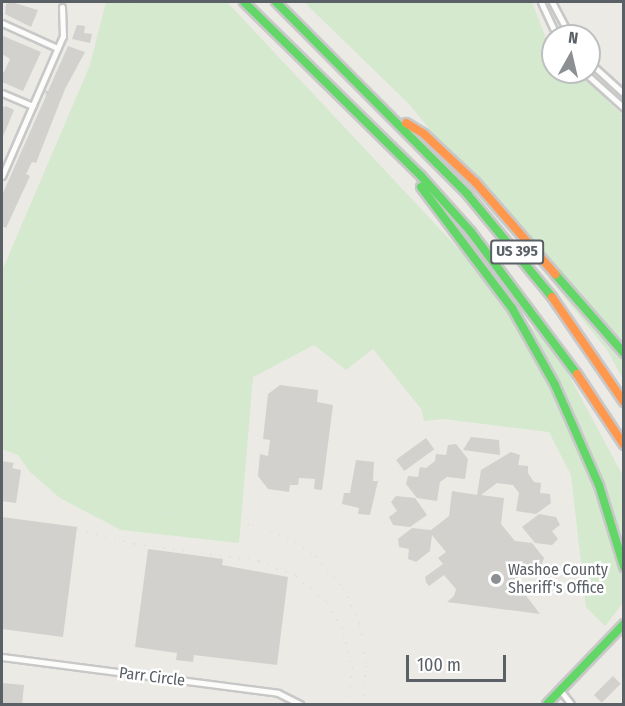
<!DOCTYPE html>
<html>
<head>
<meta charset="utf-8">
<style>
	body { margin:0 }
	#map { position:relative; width:625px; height:706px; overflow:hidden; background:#eceae5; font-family:"Fira Sans Condensed",sans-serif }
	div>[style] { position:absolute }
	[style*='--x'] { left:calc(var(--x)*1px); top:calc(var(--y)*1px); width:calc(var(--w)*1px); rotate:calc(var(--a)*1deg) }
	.green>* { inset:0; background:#d4e9ce }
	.building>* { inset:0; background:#d2d1ce; transform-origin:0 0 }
	.roads { filter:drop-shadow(2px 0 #c8c8c8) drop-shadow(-2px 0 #c8c8c8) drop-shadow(0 2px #c8c8c8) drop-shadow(0 -2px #c8c8c8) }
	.street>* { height:5px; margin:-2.5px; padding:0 2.5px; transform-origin:2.5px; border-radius:2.5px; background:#fcfcfb }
	.fast>* { height:8px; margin:-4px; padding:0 4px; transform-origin:4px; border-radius:4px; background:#63d668 }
	.slow>* { height:8px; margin:-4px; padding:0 4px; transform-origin:4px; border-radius:4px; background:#ff974d }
	.rail>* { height:2px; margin-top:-1px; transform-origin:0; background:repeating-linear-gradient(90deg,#e3e2e2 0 1.5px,transparent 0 9.5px) }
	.dots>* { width:16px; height:16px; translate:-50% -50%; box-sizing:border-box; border:3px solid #fff; border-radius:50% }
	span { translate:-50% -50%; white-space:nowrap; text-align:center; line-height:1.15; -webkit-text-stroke:5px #fff; paint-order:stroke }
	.shield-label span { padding:2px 4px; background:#fff; border:2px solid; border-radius:4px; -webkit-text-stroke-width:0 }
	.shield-label { font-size:15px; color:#5a6065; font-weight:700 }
	.poi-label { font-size:16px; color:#5a6065 }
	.left { translate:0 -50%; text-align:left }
	.street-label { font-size:16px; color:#5a6065 }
	.frame { position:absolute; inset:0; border:3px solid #5a6065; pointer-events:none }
	.north { position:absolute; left:541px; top:24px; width:60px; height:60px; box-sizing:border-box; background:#fff; border:2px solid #bdbfc1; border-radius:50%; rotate:8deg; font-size:16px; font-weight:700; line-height:24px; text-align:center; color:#5a6065 }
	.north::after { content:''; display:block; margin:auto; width:21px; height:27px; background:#8d9092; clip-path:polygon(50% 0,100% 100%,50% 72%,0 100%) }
	.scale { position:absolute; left:406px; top:655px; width:100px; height:27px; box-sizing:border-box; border:3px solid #5a6065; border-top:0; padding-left:8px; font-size:18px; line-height:21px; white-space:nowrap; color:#5a6065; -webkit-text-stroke:4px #fff; paint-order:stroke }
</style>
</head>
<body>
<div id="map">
	<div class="green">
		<div style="clip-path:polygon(106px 2px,227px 2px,558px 355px,623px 476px,623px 603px,605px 626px,586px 607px,571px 475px,549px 432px,443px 419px,424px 421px,422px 410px,373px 349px,346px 370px,314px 345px,253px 377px,239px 543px,121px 530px,60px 498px,30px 472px,18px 455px,2px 449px,2px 271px,90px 65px)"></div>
		<div style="clip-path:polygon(304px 2px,532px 2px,546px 39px,553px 46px,553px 72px,579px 72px,623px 116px,623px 379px,607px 350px,410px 105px)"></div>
	</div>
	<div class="building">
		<div style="clip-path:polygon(11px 2px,38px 10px,31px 27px,5px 14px,6px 4px)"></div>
		<div style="clip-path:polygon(77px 25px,85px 26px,84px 33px,92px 34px,90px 43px,72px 39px)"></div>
		<div style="clip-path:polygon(3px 36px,41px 52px,23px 91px,2px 82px,2px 71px,4px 72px,10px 59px,2px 54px)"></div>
		<div style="clip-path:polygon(68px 46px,85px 52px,65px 89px,36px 163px,32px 162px,26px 174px,30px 176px,6px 228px,2px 226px,2px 195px,46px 96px,45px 90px,48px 91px)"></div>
		<div style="clip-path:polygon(6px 106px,14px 110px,2px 139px,2px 108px)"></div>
		<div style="clip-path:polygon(280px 385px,318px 390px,317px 402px,333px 405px,322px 490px,314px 489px,315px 479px,299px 478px,298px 485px,290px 485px,289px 492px,268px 489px,258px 476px,260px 454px,268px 456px,270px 440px,263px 439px,268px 394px)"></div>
		<div style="clip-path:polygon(471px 437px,499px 440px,500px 455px,463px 450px)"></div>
		<div style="left:426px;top:438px;width:14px;height:37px;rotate:54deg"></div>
		<div style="clip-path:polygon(456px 444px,468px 459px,465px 479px,447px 477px,440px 482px,437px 501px,417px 498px,406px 484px,408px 476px,418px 477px,420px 467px,426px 468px,435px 461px,436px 454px,446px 455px,448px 445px)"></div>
		<div style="clip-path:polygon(511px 452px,520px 455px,518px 465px,528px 466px,528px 473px,534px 482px,541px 483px,540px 493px,550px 494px,551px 503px,536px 514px,516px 511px,519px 493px,513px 485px,497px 483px,481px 495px,504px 498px,501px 524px,515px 541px,532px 543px,544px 558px,541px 566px,531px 564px,529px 575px,522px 574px,515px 581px,540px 614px,447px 602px,454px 596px,456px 589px,444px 575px,429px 586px,426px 582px,425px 577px,443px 564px,438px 558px,446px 552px,432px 535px,430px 551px,416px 562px,408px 559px,409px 549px,399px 547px,398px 539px,412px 528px,431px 530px,449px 516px,452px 491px,477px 495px,481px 470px)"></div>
		<div style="clip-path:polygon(356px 460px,374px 462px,373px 481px,378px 481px,370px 515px,358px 514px,359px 508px,342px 504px,344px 493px,350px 493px)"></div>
		<div style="clip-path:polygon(2px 461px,14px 463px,12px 468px,21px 470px,16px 503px,2px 501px)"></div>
		<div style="clip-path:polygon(396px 496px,415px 498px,427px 515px,410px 527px,393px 525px,389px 517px,397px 511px,391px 502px)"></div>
		<div style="clip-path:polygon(539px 514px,556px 517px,560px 525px,552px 531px,558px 539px,552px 545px,535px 543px,522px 527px)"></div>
		<div style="clip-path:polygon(2px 517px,77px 527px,63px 637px,2px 629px)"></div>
		<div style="clip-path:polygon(148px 549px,223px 559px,222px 565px,288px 577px,277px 665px,194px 655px,193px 662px,176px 660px,177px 653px,135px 647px)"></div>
		<div style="left:613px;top:676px;width:11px;height:27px;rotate:45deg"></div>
		<div style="clip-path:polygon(2px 683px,24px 685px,22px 705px,2px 705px)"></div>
	</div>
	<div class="roads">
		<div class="street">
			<div style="--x:541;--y:2;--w:38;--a:65"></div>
			<div style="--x:552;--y:2;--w:38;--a:62"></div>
			<div style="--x:2;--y:23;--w:60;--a:24.4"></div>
			<div style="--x:589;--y:62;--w:47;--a:42.4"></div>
			<div style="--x:584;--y:72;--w:54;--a:42"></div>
			<div style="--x:2;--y:93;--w:33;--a:23"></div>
			<div style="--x:2;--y:176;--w:153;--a:-66.5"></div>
			<div style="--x:63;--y:36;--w:29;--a:-92"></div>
			<div style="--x:2;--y:657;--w:278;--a:7.4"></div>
			<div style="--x:278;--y:693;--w:25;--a:27"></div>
			<div style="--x:560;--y:690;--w:18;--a:52"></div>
		</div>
		<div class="fast">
			<div style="--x:244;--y:2;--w:248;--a:44.5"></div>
			<div style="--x:421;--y:176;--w:75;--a:48.2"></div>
			<div style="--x:471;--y:232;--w:177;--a:53.3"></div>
			<div style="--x:276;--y:2;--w:272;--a:45.1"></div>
			<div style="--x:468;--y:195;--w:132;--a:50.5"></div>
			<div style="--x:421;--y:187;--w:151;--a:53.1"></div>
			<div style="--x:512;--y:308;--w:88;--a:60.8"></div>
			<div style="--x:555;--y:385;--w:109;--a:66.3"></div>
			<div style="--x:599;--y:485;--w:86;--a:73"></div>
			<div style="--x:555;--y:274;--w:105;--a:48.9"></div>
			<div style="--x:547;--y:704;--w:111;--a:-46.1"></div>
		</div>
		<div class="slow">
			<div style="--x:406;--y:123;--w:21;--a:31"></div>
			<div style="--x:424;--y:134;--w:71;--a:43.3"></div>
			<div style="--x:476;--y:183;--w:121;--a:49"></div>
			<div style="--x:552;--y:297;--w:127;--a:55.6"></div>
			<div style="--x:577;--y:374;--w:85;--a:56.5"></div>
		</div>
	</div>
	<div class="rail">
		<div style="--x:135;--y:2;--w:33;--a:93"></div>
		<div style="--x:133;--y:35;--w:28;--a:107"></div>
		<div style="--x:125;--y:62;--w:279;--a:113.3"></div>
		<div style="--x:15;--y:318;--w:45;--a:99"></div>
		<div style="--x:8;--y:362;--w:44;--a:82.2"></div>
		<div style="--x:14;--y:406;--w:33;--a:67"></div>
		<div style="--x:27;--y:436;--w:32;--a:55"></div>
		<div style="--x:45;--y:462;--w:35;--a:41"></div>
		<div style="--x:71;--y:485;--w:27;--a:28"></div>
		<div style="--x:95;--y:498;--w:41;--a:15.4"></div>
		<div style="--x:135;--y:509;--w:118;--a:7.8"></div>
		<div style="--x:252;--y:525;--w:37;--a:20"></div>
		<div style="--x:287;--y:538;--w:33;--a:33"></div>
		<div style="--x:315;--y:556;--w:43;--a:48.8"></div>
		<div style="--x:343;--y:588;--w:40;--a:65"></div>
		<div style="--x:360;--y:624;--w:42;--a:81.9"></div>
		<div style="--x:366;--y:666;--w:38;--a:95"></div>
		<div style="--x:77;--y:530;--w:60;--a:13.6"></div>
		<div style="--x:135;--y:544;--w:125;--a:7.8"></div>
		<div style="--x:259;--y:561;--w:40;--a:22"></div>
		<div style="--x:296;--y:576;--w:41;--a:41.1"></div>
		<div style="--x:327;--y:603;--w:34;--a:60"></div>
		<div style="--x:344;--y:633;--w:35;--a:77"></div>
		<div style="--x:352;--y:667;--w:37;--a:95"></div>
	</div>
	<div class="dots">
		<div style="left:496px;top:579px;background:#8d9092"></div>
	</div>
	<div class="shield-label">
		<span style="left:517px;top:252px">US 395</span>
	</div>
	<div class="poi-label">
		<span class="left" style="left:508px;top:579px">Washoe County<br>Sheriff's Office</span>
	</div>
	<div class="street-label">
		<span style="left:152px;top:677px;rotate:7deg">Parr Circle</span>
	</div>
	<div class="frame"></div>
	<div class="north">N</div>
	<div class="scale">100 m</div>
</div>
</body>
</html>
